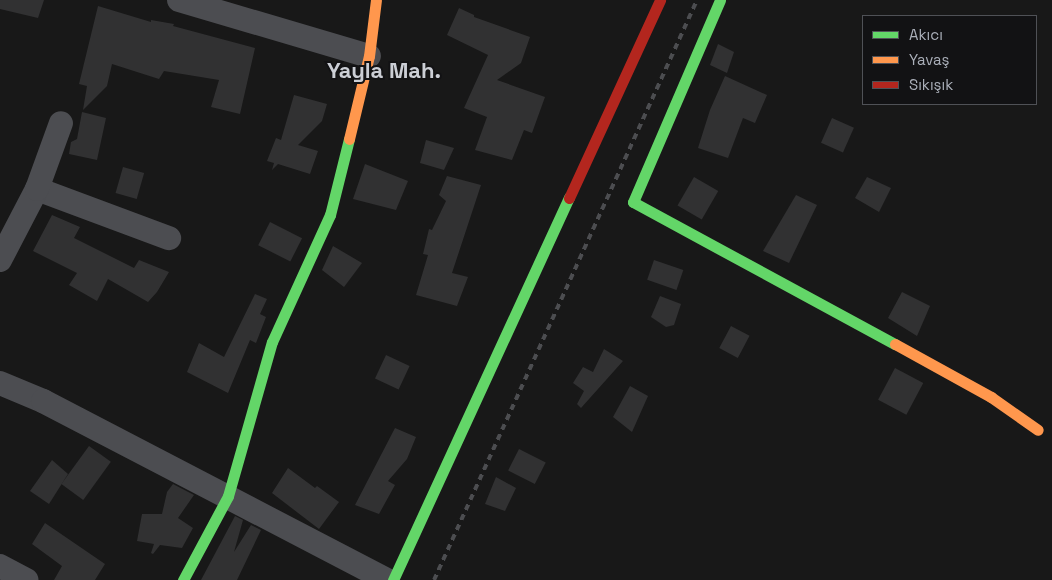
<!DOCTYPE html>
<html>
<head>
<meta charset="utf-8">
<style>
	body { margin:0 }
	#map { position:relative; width:1052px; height:580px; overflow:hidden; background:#181818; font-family:"Space Grotesk",sans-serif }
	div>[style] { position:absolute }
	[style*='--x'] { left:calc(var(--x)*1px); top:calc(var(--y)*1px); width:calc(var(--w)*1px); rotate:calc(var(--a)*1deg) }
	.building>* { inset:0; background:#313132; transform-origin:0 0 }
	.street>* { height:24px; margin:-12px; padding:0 12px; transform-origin:12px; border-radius:12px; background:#4c4d51 }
	.fast>* { height:11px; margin:-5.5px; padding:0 5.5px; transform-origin:5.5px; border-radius:5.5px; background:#63d668 }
	.slow>* { height:11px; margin:-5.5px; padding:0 5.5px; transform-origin:5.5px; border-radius:5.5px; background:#ff974d }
	.jam>* { height:11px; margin:-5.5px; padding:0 5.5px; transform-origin:5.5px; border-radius:5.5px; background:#b3261e }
	.rail>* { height:4px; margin-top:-2px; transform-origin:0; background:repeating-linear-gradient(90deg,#4c4d50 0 6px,transparent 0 11px) }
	span { translate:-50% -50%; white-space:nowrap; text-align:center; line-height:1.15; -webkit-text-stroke:4px #121214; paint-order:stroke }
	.district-label { font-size:22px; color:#cbced5; font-weight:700 }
	.legend { position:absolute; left:862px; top:15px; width:175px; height:90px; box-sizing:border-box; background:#121214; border:1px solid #4f5156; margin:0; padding:6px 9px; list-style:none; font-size:15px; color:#aaafb9 }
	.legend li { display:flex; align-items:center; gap:10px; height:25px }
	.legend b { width:25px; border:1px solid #4f5156 }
</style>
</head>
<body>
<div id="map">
	<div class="building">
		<div style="clip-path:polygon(0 0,44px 0,38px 18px,0 9px)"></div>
		<div style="clip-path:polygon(98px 6px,151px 22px,151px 20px,174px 24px,173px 26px,255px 48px,240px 114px,211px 107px,219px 80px,164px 71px,159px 79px,112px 64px,107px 86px,83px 110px,87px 86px,79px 84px)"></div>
		<div style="clip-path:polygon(459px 8px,474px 15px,474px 17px,530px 37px,521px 63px,497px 80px,545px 97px,532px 133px,524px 130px,512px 160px,475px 150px,487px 117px,464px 108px,488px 55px,447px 35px)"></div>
		<div style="clip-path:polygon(718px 44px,734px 52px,727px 73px,710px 65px)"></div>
		<div style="clip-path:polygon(725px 76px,767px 95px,755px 123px,743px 118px,728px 158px,698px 148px,710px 110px)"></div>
		<div style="clip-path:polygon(294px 95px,327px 104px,322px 121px,298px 145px,318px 151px,310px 174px,278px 164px,272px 170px,274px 163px,267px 161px,276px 138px,281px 140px)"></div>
		<div style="clip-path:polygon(82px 112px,106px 118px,97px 160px,69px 154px,71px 142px,77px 139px)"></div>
		<div style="left:832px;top:118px;width:24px;height:27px;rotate:24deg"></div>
		<div style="clip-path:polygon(426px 140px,454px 148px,444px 170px,420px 163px)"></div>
		<div style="clip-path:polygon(365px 164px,408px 181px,396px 210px,353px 199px)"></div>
		<div style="left:123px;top:167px;width:22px;height:27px;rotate:16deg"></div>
		<div style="clip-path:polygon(447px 176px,481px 185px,452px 273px,468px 277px,457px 306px,416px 295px,428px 255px,423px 254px,429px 229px,432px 230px,446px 201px,439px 195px)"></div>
		<div style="left:694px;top:177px;width:28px;height:33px;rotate:30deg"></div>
		<div style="clip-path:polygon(867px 177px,891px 188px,879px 212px,855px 198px)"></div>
		<div style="clip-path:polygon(796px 195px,817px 205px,789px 263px,763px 251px)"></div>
		<div style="clip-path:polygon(52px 215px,80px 227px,74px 238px,134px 268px,139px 260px,169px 272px,157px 292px,148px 302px,108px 279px,97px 301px,69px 285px,77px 273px,33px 251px)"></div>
		<div style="left:270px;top:222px;width:36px;height:26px;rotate:27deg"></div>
		<div style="clip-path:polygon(333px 246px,362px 263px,344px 287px,322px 270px)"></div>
		<div style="left:654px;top:260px;width:31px;height:21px;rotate:19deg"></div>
		<div style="clip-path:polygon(902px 292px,930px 306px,917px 336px,888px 318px)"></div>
		<div style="clip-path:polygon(255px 294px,267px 299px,260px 314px,266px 317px,256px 343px,250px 340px,228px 393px,187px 372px,199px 343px,224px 357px)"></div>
		<div style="clip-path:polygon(660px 296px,681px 304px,674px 325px,666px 327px,651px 317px)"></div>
		<div style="left:731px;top:326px;width:21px;height:25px;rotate:28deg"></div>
		<div style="clip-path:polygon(604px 349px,623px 361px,581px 408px,577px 404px,584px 391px,573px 383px,583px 367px,593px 372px)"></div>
		<div style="left:386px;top:355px;width:26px;height:26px;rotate:25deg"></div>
		<div style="left:895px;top:368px;width:32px;height:36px;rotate:28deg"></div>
		<div style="clip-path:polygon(630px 386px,648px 396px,632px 432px,613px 417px)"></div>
		<div style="clip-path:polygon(395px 428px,416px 437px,407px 459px,388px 481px,395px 485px,379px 514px,355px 505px)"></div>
		<div style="left:89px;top:446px;width:27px;height:47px;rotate:36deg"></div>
		<div style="left:519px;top:449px;width:30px;height:24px;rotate:27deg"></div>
		<div style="clip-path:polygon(52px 460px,68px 474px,49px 504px,30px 491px)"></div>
		<div style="clip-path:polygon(288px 468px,315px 488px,317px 486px,339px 502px,319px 529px,272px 493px)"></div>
		<div style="clip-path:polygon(496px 477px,516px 488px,505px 511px,485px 504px)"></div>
		<div style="clip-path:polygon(173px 484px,194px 495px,178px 518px,193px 528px,182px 548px,160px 545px,153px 554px,151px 553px,154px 544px,137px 541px,142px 514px,162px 514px,167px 492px)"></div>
		<div style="clip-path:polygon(235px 516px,243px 520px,234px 552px,251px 525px,261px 530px,237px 580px,201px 580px)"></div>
		<div style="clip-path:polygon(45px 523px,105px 564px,95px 580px,54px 580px,62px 566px,32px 544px)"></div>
	</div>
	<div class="street">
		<div style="--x:179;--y:0;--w:198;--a:16.4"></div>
		<div style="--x:37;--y:189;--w:141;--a:20.4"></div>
		<div style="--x:0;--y:260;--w:80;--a:-62.5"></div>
		<div style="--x:37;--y:189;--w:70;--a:-70"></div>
		<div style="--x:0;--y:383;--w:47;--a:22.7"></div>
		<div style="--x:43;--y:401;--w:388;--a:27.5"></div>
		<div style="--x:0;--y:566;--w:30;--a:28"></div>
	</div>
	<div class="fast">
		<div style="--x:720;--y:0;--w:220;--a:113.3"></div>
		<div style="--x:633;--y:202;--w:298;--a:28.5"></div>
		<div style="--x:183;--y:580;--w:95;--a:-61.8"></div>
		<div style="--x:228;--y:496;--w:160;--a:-74.1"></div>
		<div style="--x:272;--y:342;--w:140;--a:-65.5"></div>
		<div style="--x:330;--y:215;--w:78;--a:-76"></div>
		<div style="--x:393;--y:580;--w:421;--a:-65.3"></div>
	</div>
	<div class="slow">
		<div style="--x:349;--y:139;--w:85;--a:-76.5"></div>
		<div style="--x:369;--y:56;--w:56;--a:-82.9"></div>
		<div style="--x:895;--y:344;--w:110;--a:28.9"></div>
		<div style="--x:991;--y:397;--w:57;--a:35.1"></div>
	</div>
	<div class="jam">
		<div style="--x:569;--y:198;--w:218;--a:-65.3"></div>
	</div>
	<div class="rail">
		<div style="--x:434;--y:580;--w:637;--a:-65.61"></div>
	</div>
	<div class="district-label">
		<span style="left:384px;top:71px">Yayla Mah.</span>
	</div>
	<ul class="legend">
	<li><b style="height:6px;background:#63d668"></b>Akıcı</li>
	<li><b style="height:6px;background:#ff974d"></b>Yavaş</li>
	<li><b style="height:6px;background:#b3261e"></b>Sıkışık</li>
	</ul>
</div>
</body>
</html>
